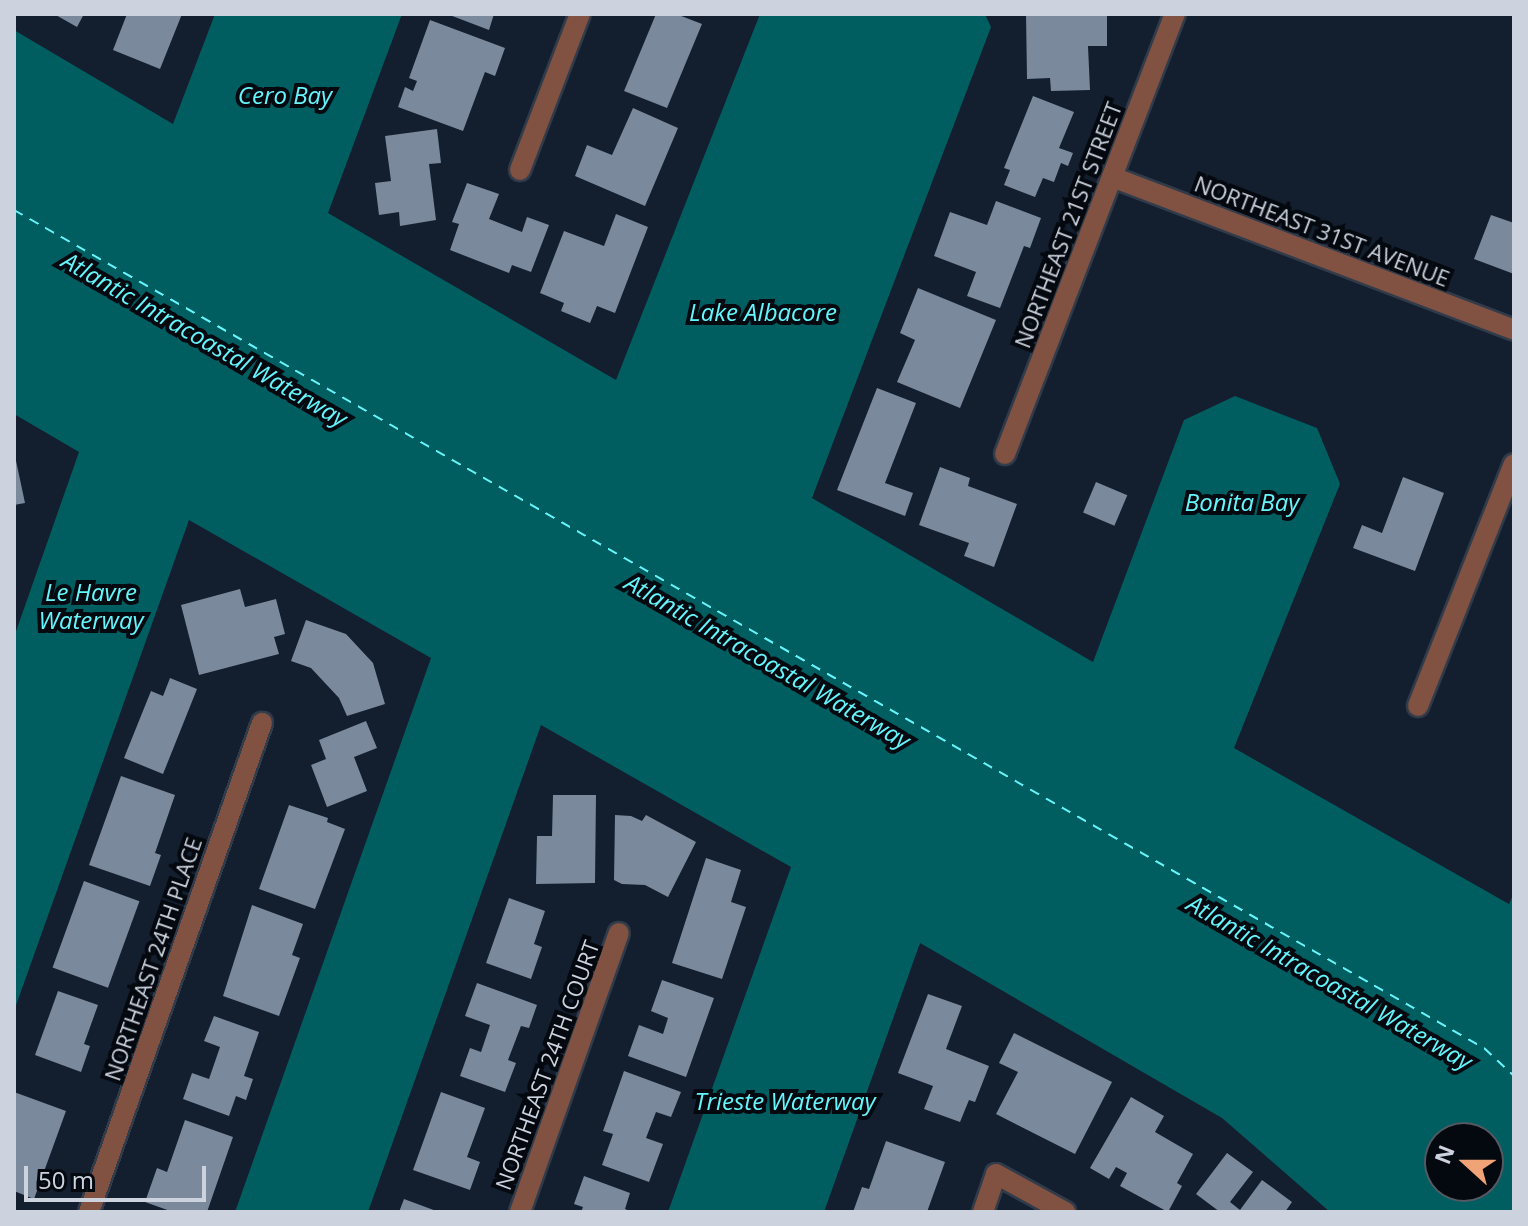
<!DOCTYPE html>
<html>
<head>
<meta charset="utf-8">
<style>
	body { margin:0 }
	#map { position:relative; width:1528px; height:1226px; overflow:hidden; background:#131e2e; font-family:"Open Sans",sans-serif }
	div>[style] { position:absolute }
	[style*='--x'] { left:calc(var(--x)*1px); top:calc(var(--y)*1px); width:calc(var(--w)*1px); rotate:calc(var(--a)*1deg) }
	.water>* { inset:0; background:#005d60 }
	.ferry>* { height:2px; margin-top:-1px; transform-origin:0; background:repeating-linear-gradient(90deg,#65f5fb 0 10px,transparent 0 18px) }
	.building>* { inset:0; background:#7b899d; transform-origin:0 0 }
	.roads { filter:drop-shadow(2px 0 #313b4a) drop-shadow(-2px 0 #313b4a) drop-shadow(0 2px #313b4a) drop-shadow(0 -2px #313b4a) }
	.minor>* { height:20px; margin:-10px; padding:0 10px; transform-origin:10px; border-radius:10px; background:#815241 }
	span { translate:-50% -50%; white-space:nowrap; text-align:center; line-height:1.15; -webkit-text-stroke:8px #04080f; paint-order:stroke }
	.street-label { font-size:22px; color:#ccd3de }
	.water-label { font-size:24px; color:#65f5fb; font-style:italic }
	.frame { position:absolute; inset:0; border:16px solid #ccd3de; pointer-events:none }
	.north { position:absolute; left:1424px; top:1122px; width:80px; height:80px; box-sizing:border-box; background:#04080f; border:2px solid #545962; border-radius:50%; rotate:291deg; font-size:22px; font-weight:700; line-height:32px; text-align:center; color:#ccd3de }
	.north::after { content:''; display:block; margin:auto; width:28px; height:36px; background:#efa377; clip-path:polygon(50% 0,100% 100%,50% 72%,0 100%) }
	.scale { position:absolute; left:24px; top:1166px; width:182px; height:36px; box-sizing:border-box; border:4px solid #ccd3de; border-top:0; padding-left:10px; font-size:24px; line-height:28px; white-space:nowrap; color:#ccd3de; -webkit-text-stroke:6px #04080f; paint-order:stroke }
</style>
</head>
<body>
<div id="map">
	<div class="water">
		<div style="clip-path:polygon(evenodd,215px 14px,402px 14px,328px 213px,616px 380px,760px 14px,985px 14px,991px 27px,812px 498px,1093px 662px,1184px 420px,1235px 396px,1317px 428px,1340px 484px,1234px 748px,1509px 904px,1514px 893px,1514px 1212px,1330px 1212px,1222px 1118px,920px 943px,824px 1212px,668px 1212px,791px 867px,541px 725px,368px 1212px,235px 1212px,431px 658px,189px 520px,14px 1011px,14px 637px,79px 452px,14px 414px,14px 30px,173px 124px,215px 14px,1488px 1138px,1488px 1186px,1440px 1186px,1440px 1138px,1488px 1138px)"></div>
	</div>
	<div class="ferry">
		<div style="--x:14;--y:210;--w:1692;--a:29.69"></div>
		<div style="--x:1484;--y:1048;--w:41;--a:43"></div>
	</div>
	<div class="building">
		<div style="clip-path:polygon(54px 14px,84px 14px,77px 27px)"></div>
		<div style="clip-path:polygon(127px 14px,182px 14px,160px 69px,113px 50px)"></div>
		<div style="clip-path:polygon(447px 14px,494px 14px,489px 30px)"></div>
		<div style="clip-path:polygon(656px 14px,676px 14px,702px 24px,667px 108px,624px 91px)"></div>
		<div style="clip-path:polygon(1026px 14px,1107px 14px,1107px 46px,1088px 46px,1090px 90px,1051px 91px,1050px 78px,1027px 79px)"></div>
		<div style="clip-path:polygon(430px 20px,505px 48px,495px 76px,485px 72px,463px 131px,398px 107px,405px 87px,413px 91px,417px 81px,409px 78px)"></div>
		<div style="clip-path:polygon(1033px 96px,1074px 112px,1059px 148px,1073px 153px,1068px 166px,1061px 163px,1054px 182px,1043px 178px,1035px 197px,1004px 185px,1010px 170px,1004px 168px)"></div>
		<div style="clip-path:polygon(633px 108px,678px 128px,645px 206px,575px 176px,587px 145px,612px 155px)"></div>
		<div style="clip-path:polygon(437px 129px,441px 163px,429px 164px,436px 220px,400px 226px,399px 212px,379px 215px,375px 183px,391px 181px,385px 136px)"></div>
		<div style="clip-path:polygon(467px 183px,499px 194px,489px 219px,522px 232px,527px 217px,549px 225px,531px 272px,512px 265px,509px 273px,450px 250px,459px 224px,452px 222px)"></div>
		<div style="clip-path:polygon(996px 201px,1041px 218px,1030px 248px,1024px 246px,1000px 308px,967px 296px,976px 272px,934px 256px,950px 212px,987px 225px)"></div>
		<div style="clip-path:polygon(616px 214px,648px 227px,615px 313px,597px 306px,590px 323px,561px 311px,564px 303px,540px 293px,564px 231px,604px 246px)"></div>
		<div style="clip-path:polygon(1491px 215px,1514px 223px,1514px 274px,1474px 259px)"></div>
		<div style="clip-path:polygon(918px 288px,996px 320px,960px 408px,897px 382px,915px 340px,900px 333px)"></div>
		<div style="clip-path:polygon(877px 388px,916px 403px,885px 483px,913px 493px,905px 516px,837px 490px)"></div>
		<div style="clip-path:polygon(15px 456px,25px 503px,14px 505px,14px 457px)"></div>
		<div style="clip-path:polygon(940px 467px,970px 478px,968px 486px,1017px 504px,994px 567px,964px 556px,969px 543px,919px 525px)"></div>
		<div style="clip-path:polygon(1403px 477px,1444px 493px,1415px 571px,1353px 548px,1362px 525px,1382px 533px)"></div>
		<div style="left:1096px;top:482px;width:34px;height:33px;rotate:23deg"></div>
		<div style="clip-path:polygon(240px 589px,245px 607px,276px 599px,285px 634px,274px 637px,279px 654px,199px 675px,181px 605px)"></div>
		<div style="clip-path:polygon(306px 620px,346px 634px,373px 663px,385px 704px,347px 716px,339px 698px,311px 668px,291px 661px)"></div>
		<div style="clip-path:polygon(170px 678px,197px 689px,163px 774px,124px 758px,151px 691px,163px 696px)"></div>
		<div style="clip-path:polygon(366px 721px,377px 748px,354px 757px,367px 791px,327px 807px,311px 765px,326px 759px,319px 740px)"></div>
		<div style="clip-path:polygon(121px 776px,175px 795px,155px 853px,161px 855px,150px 886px,89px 865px)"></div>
		<div style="clip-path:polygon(553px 795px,596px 795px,595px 883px,536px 884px,537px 836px,552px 836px)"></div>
		<div style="clip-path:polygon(289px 805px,328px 818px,327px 822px,345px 829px,315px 909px,259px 889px)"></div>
		<div style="clip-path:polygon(615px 815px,631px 816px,642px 821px,646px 815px,696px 842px,668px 897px,645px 885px,622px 884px,614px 880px)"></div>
		<div style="clip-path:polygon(706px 858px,741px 870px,731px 902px,746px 907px,722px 979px,672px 963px)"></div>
		<div style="left:84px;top:881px;width:59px;height:92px;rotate:20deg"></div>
		<div style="clip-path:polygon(509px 898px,545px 911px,534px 944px,542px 947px,531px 979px,486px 963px)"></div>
		<div style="clip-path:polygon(252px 905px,303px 924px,292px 955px,300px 958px,279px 1016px,223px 996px)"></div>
		<div style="clip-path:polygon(662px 980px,714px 998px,686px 1077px,628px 1056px,639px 1025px,663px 1034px,668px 1018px,651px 1011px)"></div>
		<div style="clip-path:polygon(477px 983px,537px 1005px,529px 1028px,521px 1026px,508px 1060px,516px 1063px,505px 1092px,460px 1076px,470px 1048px,481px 1052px,490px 1025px,465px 1016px)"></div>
		<div style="clip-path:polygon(58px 991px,98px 1005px,84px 1044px,90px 1046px,81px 1072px,35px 1055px)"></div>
		<div style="clip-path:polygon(928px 994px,962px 1006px,946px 1049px,989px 1066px,975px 1102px,969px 1100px,960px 1122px,924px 1109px,933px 1086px,898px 1073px)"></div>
		<div style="clip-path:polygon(214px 1016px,259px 1032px,244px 1076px,253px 1079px,246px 1100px,236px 1096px,229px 1116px,183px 1099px,192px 1073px,209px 1079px,220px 1047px,204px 1041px)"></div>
		<div style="clip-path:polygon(1014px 1033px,1112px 1082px,1075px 1154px,996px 1114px,1018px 1072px,999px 1063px)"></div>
		<div style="clip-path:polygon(624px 1071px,681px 1092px,671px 1117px,656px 1112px,646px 1138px,663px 1144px,649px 1182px,602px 1165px,613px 1134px,603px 1131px)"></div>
		<div style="clip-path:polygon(14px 1092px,66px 1111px,34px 1199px,14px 1191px)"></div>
		<div style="clip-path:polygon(441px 1092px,485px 1108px,467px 1157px,480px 1162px,470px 1190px,413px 1170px)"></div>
		<div style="clip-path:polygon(1131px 1097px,1164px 1116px,1155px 1132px,1193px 1154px,1177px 1183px,1182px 1186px,1168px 1212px,1120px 1186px,1127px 1173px,1116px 1167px,1109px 1179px,1090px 1168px)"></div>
		<div style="clip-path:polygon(185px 1120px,233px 1137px,207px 1212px,173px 1212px,145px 1202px,157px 1168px,167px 1172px)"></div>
		<div style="clip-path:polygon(886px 1141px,945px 1162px,927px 1212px,853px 1212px,862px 1187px,869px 1189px)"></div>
		<div style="clip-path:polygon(1227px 1153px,1253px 1172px,1230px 1202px,1240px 1210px,1262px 1180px,1292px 1202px,1285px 1212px,1220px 1212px,1196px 1194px)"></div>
		<div style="clip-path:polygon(584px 1176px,630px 1193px,625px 1209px,632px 1212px,581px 1212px,583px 1207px,574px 1204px)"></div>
		<div style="clip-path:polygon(404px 1199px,439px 1212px,399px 1212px)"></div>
	</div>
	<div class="roads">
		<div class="minor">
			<div style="--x:520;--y:170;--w:167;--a:-69"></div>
			<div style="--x:1112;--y:177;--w:430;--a:20.8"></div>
			<div style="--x:1005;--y:454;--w:472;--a:-68.9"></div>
			<div style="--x:1418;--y:706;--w:260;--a:-68.4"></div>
			<div style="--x:89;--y:1212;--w:519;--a:-70.52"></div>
			<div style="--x:520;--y:1212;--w:296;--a:-70.5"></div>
			<div style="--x:983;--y:1212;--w:40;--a:-71.1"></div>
			<div style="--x:996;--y:1174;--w:79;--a:28.8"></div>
		</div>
	</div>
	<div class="street-label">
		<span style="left:1068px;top:225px;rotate:-69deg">NORTHEAST 21ST STREET</span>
		<span style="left:1322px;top:231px;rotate:21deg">NORTHEAST 31ST AVENUE</span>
		<span style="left:153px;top:959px;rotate:-71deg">NORTHEAST 24TH PLACE</span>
		<span style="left:547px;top:1065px;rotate:-70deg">NORTHEAST 24TH COURT</span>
	</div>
	<div class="water-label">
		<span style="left:285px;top:95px">Cero Bay</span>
		<span style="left:763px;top:312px">Lake Albacore</span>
		<span style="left:205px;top:339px;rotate:30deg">Atlantic Intracoastal Waterway</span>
		<span style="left:1242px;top:502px">Bonita Bay</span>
		<span style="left:91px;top:606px">Le Havre<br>Waterway</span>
		<span style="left:768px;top:661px;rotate:30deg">Atlantic Intracoastal Waterway</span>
		<span style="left:1330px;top:982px;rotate:30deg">Atlantic Intracoastal Waterway</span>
		<span style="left:785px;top:1101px">Trieste Waterway</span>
	</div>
	<div class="frame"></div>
	<div class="north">N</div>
	<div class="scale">50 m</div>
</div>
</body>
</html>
